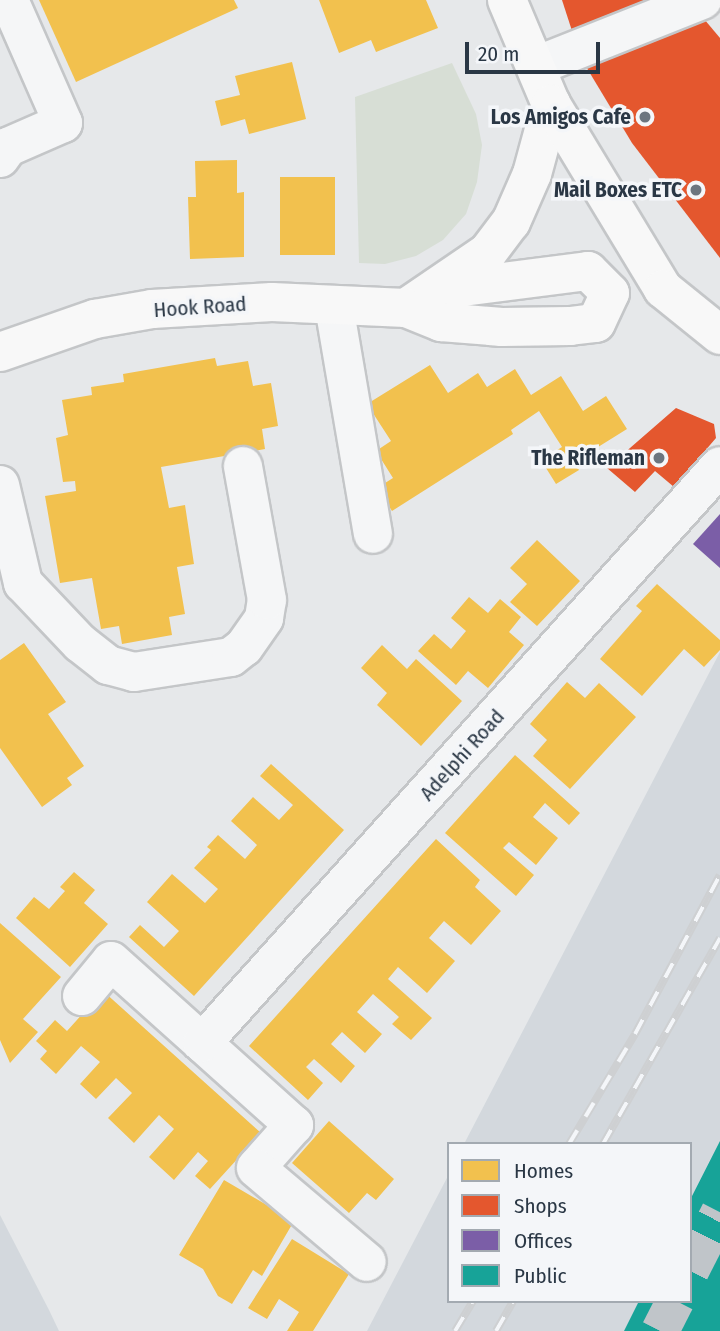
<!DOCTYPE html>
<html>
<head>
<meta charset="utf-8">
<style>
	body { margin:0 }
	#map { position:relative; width:720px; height:1331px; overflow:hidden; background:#e6e8ea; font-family:"Fira Sans Condensed",sans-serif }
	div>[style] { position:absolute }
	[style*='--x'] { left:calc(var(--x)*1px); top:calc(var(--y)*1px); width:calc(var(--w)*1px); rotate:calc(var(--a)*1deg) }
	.built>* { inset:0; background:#d3d8dd }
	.green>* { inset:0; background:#d7ded5 }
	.homes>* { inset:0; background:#f2c14e; transform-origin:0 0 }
	.shops>* { inset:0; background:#e4572e }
	.offices>* { inset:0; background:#7b5ea7 }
	.public>* { inset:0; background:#17a398 }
	.minor-tunnel>* { height:38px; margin-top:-19px; transform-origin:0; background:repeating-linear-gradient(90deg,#c0c5c9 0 38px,transparent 0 57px) }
	.roads { filter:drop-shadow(2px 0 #c4c6c8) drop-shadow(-2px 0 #c4c6c8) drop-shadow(0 2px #c4c6c8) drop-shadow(0 -2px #c4c6c8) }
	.minor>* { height:38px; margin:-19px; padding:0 19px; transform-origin:19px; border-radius:19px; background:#f5f6f7 }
	.major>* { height:38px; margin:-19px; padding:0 19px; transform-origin:19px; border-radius:19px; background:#f8f8f8 }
	.highway>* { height:38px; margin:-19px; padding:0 19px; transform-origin:19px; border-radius:19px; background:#f8f8f8 }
	.rail>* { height:8px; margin-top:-4px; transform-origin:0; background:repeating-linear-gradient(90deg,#f4f6f9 0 16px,#ced0d2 0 32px); box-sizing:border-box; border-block:2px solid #ced0d2 }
	.dots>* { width:19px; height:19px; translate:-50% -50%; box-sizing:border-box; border:4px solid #f4f6f9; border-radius:50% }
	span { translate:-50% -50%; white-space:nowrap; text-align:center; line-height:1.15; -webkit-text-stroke:7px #f4f6f9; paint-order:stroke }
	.poi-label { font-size:21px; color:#2a3745; font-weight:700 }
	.right { translate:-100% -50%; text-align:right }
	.street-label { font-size:21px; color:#2a3745 }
	.legend { position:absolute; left:447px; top:1142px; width:245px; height:161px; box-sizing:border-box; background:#f4f6f9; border:2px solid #a3aab1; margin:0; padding:9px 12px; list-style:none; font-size:21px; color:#2a3745 }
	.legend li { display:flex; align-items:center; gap:14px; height:35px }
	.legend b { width:35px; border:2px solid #a3aab1 }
	.scale { position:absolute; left:465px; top:42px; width:135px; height:32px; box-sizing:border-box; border:4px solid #2a3745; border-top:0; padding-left:9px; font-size:21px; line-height:24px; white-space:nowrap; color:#2a3745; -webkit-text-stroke:5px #f4f6f9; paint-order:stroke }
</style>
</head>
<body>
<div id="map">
	<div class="built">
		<div style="clip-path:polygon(720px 652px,720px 1331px,367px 1331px,449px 1174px,449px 1301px,690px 1301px,690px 1144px,464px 1144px)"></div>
		<div style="clip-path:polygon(0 1215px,49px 1310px,59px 1331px,0 1331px)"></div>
	</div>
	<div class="green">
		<div style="clip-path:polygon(452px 63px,476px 114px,482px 145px,477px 182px,466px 214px,443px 240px,416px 256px,385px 264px,359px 263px,355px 97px)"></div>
	</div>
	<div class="homes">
		<div style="clip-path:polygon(39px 0,234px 0,238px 8px,76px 82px)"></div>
		<div style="clip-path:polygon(319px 0,426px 0,438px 28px,376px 52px,371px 40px,339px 53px)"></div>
		<div style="clip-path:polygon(292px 62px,306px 119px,249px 134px,245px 119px,221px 126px,215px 101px,240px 95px,235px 76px)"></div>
		<div style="clip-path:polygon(237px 160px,237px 193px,244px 192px,244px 257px,190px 259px,188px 197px,196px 197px,195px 161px)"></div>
		<div style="left:280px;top:177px;width:55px;height:78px"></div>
		<div style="clip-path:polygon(215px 358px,217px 366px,248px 361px,253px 386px,271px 383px,278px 426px,262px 429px,265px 449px,161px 467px,169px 508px,185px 505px,194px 564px,177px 567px,185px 614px,169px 617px,172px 635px,122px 644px,119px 626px,101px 629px,92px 578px,60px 583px,45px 496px,76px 491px,75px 481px,63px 482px,56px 438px,68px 435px,62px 400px,92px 395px,91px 387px,124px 382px,123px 374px)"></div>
		<div style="clip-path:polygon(430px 365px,448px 393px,478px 373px,487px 387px,515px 369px,531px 395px,561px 376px,583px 411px,606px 396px,627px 429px,574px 462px,579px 470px,556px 484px,541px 460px,562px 447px,539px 411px,511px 430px,513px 434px,392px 511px,377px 488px,393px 478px,376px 451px,391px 441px,367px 404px)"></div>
		<div style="clip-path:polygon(537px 540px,580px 581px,537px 626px,510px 602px,527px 584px,510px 568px)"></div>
		<div style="clip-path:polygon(657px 584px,720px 640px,720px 650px,704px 667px,684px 649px,642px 696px,600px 659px,642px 611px,636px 606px)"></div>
		<div style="clip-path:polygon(469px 597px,488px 613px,500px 599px,521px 617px,509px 632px,524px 645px,488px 688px,468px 671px,456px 685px,418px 651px,434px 634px,451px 649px,466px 631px,451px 618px)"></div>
		<div style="clip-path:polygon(24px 643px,66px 702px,48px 714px,84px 766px,67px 778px,72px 785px,42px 807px,0 748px,0 660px)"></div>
		<div style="clip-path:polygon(382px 645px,407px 669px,416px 659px,462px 701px,421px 746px,377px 705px,387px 693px,361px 668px)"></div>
		<div style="clip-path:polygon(567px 682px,585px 698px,599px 683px,636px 717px,570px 789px,533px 756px,547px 740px,530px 724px)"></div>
		<div style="clip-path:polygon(515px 755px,580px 813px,569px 825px,545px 803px,533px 817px,558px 838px,536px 865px,509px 842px,503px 848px,534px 875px,516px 896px,445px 833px)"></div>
		<div style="clip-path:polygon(271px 764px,344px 830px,194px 996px,129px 937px,140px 925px,164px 947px,179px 931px,147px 902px,172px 874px,205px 903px,218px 889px,194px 868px,211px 850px,207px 847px,218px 835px,245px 859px,257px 845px,231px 821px,253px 797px,279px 820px,293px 805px,260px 776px)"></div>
		<div style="clip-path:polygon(436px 839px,480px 880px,475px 887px,501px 911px,471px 945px,444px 921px,429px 938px,455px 961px,427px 993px,398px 967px,388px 979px,432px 1018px,411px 1040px,392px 1024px,399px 1017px,373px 994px,357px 1012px,382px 1034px,365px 1053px,342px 1032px,331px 1044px,355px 1066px,341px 1083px,314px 1059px,306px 1067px,323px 1083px,308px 1100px,249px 1046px)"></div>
		<div style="clip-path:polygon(74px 872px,95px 890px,84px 903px,108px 924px,70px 967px,16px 918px,34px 897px,49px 909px,65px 891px,60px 887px)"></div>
		<div style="clip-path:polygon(0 923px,61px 977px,23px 1019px,38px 1032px,10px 1063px,0 1040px)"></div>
		<div style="clip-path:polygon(103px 991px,261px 1133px,210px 1189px,195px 1176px,208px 1161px,198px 1152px,174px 1180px,149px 1157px,174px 1129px,159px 1115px,134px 1143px,108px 1118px,132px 1093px,116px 1078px,96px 1099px,80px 1084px,100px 1062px,81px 1046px,56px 1074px,40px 1059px,47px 1051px,36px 1041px,55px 1020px,67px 1031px)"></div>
		<div style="clip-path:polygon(329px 1121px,394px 1179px,376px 1200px,367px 1193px,349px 1213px,292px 1163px)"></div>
		<div style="clip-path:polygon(224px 1180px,294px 1221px,262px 1276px,253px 1270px,232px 1304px,218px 1296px,203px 1269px,179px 1255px)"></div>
		<div style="clip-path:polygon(292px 1239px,349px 1274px,313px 1331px,287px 1331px,299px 1312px,279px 1299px,267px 1319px,248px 1308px)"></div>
	</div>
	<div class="shops">
		<div style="clip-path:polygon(562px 0,671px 0,573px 34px)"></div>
		<div style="clip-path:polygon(699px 13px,720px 38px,720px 258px,632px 143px,582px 60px)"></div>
		<div style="clip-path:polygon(676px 408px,714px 424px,716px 438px,674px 487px,655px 471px,635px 492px,607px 468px)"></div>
	</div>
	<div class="offices">
		<div style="clip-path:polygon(720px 514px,720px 568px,693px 544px)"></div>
	</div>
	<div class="public">
		<div style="clip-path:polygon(720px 1141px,720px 1331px,624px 1331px,639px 1301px,690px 1301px,690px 1200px)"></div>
	</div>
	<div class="minor-tunnel">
		<div style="--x:690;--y:1271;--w:66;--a:-63"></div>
		<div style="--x:660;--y:1331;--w:34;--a:-63"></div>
	</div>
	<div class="roads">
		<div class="minor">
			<div style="--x:536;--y:66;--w:179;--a:-21.7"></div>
			<div style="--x:0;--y:158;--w:14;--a:-54"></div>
			<div style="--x:8;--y:147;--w:60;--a:-23.6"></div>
			<div style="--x:63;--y:123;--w:134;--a:-113.7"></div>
			<div style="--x:334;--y:306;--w:231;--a:80.3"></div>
			<div style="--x:0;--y:485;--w:101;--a:76.8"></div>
			<div style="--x:23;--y:583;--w:83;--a:46.5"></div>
			<div style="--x:80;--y:643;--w:36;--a:38"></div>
			<div style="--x:108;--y:665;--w:27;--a:15"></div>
			<div style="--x:134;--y:672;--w:98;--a:-8.8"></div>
			<div style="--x:231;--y:657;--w:16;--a:-38"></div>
			<div style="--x:244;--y:647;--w:35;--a:-55"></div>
			<div style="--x:264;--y:618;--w:18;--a:-81"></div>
			<div style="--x:267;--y:600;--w:136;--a:-100.2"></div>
			<div style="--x:82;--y:996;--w:45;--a:-50.4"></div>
			<div style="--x:111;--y:961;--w:246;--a:41.9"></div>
			<div style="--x:294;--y:1125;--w:57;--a:131.5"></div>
			<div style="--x:256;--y:1168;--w:145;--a:40.3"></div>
			<div style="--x:202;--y:1043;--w:775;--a:-48.08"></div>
		</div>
		<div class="major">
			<div style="--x:437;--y:297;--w:28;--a:-21"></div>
			<div style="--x:463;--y:287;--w:126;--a:-7.3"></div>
			<div style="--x:588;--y:271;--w:31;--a:45"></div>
			<div style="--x:406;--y:308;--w:99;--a:-34.3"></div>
			<div style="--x:488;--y:252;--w:38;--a:-53"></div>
			<div style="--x:511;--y:222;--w:52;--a:-66.4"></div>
			<div style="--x:532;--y:174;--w:73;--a:-74.8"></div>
			<div style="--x:0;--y:352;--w:101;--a:-19.2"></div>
			<div style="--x:95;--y:319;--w:58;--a:-10"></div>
			<div style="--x:152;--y:309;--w:120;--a:-3.3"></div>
			<div style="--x:272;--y:302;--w:134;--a:2.6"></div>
			<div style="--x:406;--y:308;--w:38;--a:22"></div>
			<div style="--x:441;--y:322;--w:61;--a:4.7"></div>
			<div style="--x:502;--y:327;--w:68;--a:-0.8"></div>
			<div style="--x:570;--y:326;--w:26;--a:-7"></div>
			<div style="--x:596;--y:323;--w:33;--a:-65"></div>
		</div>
		<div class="highway">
			<div style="--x:507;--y:0;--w:113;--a:67.1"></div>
			<div style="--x:551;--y:104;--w:216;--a:58.8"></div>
			<div style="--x:663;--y:289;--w:73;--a:38.9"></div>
		</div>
	</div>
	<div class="rail">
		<div style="--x:569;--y:1144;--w:128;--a:-59"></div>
		<div style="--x:635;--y:1034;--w:180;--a:-61.9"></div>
		<div style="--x:603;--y:1144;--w:237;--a:-60.4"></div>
		<div style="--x:455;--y:1331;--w:35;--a:-59"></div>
		<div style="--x:496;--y:1331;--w:34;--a:-60"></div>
	</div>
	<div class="dots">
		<div style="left:645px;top:117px;background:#6c757f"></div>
		<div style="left:696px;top:190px;background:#6c757f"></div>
		<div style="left:659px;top:458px;background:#6c757f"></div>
	</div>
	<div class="poi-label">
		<span class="right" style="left:631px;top:117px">Los Amigos Cafe</span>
		<span class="right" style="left:682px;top:190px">Mail Boxes ETC</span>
		<span class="right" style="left:645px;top:458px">The Rifleman</span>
	</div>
	<div class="street-label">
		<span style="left:200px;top:307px;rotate:-4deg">Hook Road</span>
		<span style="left:462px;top:755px;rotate:-48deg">Adelphi Road</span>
	</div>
	<ul class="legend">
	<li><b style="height:19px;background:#f2c14e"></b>Homes</li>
	<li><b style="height:19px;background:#e4572e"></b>Shops</li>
	<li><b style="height:19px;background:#7b5ea7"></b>Offices</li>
	<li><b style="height:19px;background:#17a398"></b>Public</li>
	</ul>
	<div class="scale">20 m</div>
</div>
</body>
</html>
